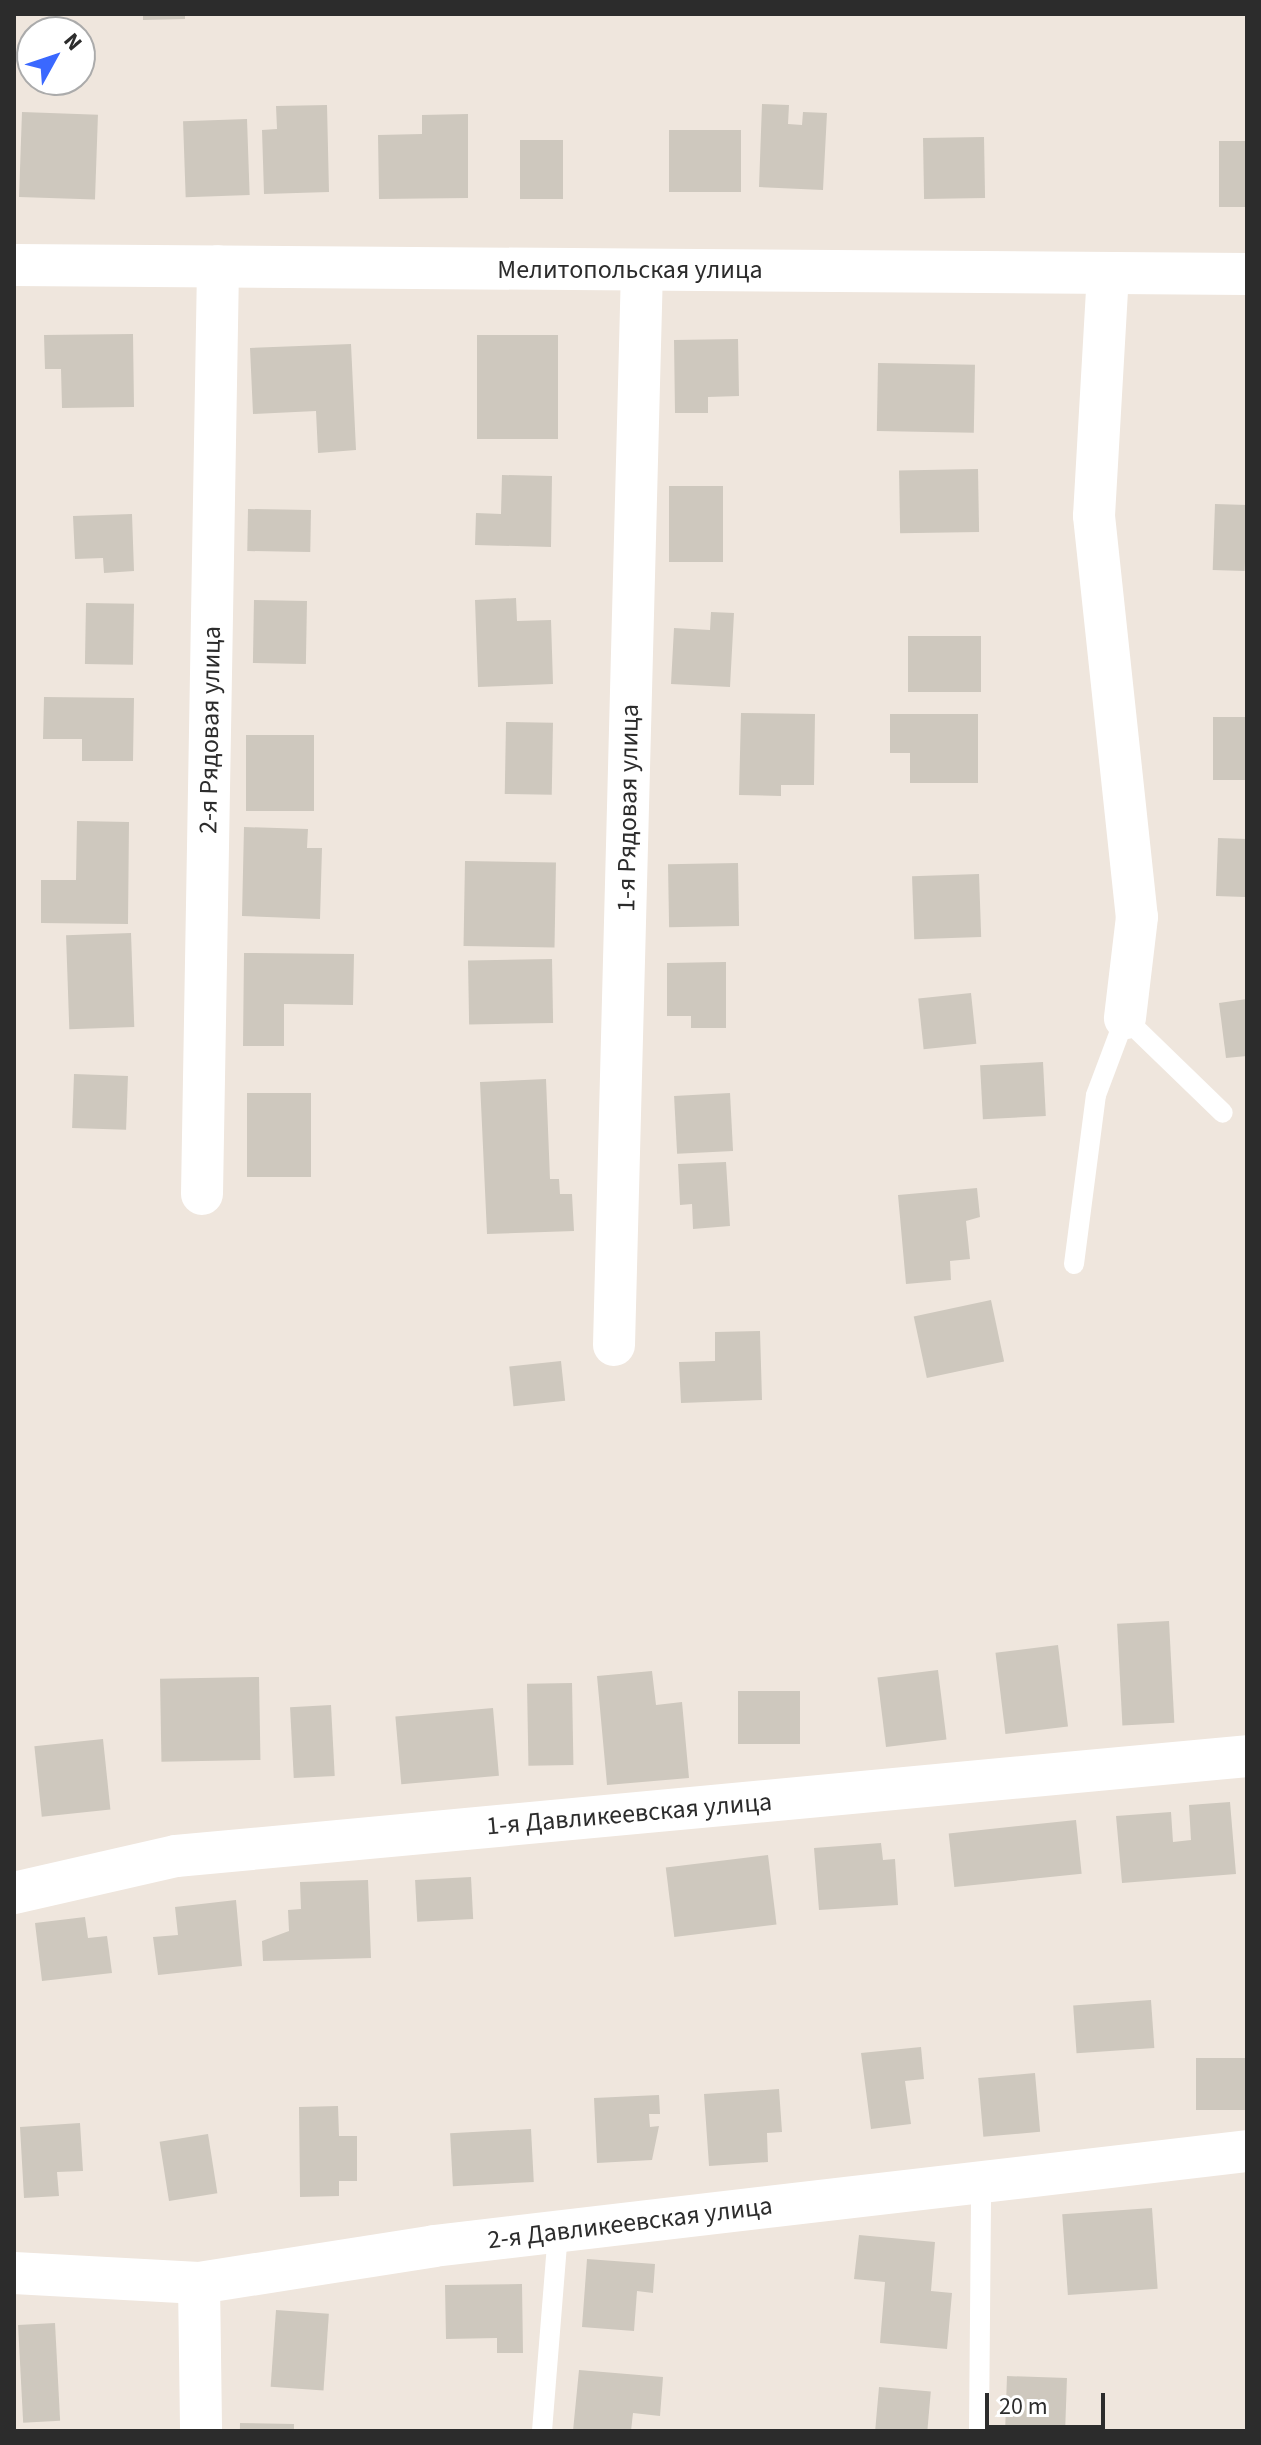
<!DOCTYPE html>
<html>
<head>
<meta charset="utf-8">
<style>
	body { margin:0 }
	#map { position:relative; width:1261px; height:2445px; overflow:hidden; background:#efe6dd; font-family:"Source Sans 3",sans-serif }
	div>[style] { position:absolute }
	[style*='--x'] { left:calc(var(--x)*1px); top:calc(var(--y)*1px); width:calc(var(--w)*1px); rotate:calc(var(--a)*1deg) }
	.building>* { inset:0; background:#cec8be; transform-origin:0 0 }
	.lane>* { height:20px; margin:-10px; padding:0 10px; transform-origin:10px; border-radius:10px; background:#fff }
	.street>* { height:42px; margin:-21px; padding:0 21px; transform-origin:21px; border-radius:21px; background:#fff }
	span { translate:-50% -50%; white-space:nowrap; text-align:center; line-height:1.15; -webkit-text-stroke:8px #fff; paint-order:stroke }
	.street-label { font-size:26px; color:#2c2c2c }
	.frame { position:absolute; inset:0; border:16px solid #2c2c2c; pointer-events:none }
	.north { position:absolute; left:16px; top:16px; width:80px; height:80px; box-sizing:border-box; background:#fff; border:2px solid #ababab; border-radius:50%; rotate:50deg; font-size:22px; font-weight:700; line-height:32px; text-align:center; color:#2c2c2c }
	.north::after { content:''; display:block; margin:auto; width:28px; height:36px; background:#3a68ff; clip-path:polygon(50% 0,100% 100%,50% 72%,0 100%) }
	.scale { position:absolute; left:985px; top:2393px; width:120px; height:36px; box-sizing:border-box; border:4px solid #2c2c2c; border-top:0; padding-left:10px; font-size:24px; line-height:28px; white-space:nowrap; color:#2c2c2c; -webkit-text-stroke:6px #fff; paint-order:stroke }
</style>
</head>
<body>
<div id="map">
	<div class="building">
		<div style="clip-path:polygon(143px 14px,185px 14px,185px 19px,143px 20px)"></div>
		<div style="clip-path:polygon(762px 104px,789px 105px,788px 124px,802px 125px,803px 112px,827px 113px,823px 190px,759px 187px)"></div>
		<div style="clip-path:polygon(327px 105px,329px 192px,264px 194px,262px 130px,277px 129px,276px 106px)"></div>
		<div style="left:22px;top:112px;width:76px;height:85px;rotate:2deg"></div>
		<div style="clip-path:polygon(468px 114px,468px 198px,379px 199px,378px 135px,422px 134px,422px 115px)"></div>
		<div style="left:247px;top:119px;width:76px;height:64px;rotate:88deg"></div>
		<div style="left:669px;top:130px;width:72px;height:62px"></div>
		<div style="left:984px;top:137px;width:61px;height:61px;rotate:89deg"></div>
		<div style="left:520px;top:140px;width:43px;height:59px"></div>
		<div style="left:1219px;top:141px;width:28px;height:66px"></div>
		<div style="clip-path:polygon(133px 334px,134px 407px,62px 408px,61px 369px,45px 369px,44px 335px)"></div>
		<div style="left:477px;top:335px;width:81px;height:104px"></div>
		<div style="clip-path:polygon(738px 339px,739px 396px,708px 397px,708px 413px,675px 413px,674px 340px)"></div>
		<div style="clip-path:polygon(351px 344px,356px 450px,318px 453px,316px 411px,253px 414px,250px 348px)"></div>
		<div style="left:878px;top:363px;width:97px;height:68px;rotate:1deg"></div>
		<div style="left:978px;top:469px;width:63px;height:79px;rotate:89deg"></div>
		<div style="clip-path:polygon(502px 475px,552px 476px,551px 547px,475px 545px,476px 513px,501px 514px)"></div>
		<div style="left:723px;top:486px;width:76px;height:54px;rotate:90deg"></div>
		<div style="left:1215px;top:504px;width:32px;height:66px;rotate:2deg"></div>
		<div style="left:248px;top:509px;width:63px;height:42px;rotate:1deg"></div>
		<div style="clip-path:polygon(132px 514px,134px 571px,104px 573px,103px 558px,75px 559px,73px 516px)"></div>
		<div style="clip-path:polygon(516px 598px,517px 621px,551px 620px,553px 684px,478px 687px,475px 600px)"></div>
		<div style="left:254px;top:600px;width:53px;height:63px;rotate:1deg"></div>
		<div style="left:86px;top:603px;width:48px;height:61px;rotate:1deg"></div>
		<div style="clip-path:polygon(711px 612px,734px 613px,730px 687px,671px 684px,674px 628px,710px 630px)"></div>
		<div style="left:908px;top:636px;width:73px;height:56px"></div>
		<div style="clip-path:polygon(44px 697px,134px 698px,133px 761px,82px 761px,82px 739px,43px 739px)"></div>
		<div style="clip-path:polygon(741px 713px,815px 714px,814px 785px,781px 785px,781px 796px,739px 795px)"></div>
		<div style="clip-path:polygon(890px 714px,978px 714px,978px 783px,910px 783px,910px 753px,890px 753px)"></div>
		<div style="left:1213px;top:717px;width:34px;height:63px"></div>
		<div style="left:506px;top:722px;width:47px;height:72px;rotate:1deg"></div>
		<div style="left:246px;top:735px;width:68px;height:76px"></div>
		<div style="clip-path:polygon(77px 821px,129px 822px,128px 924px,41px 923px,41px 880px,76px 880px)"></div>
		<div style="clip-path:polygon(244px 827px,308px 829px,307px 848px,322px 848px,320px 919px,242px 916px)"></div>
		<div style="left:1218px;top:838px;width:29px;height:58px;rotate:2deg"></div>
		<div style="left:465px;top:861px;width:91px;height:85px;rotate:1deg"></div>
		<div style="left:738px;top:863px;width:63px;height:70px;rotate:89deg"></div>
		<div style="left:979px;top:874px;width:63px;height:67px;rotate:88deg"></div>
		<div style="left:131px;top:933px;width:94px;height:65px;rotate:88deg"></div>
		<div style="clip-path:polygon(244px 953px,354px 954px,353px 1005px,284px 1004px,284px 1046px,243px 1046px)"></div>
		<div style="left:552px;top:959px;width:64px;height:84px;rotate:89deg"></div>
		<div style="clip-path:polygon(726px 962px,726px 1028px,691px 1028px,691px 1016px,667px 1016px,667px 963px)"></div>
		<div style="left:971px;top:993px;width:51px;height:53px;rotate:84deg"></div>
		<div style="clip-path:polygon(1247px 999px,1247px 1056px,1226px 1058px,1219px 1003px)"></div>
		<div style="left:1043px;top:1062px;width:54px;height:63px;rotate:87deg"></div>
		<div style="left:74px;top:1074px;width:54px;height:54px;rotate:2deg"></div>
		<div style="clip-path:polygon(546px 1079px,550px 1179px,559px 1179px,560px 1194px,572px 1194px,574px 1231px,487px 1234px,480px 1082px)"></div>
		<div style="left:247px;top:1093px;width:64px;height:84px"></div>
		<div style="left:730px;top:1093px;width:58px;height:56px;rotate:87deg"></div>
		<div style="clip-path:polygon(726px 1162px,730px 1226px,693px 1229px,692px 1204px,680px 1205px,678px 1164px)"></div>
		<div style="clip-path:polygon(977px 1188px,980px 1217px,966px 1221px,970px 1259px,950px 1261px,951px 1280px,906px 1284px,898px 1195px)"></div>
		<div style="left:991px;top:1300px;width:63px;height:79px;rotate:78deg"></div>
		<div style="clip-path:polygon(760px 1331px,762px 1400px,681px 1403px,679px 1362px,715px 1361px,715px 1332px)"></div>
		<div style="left:561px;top:1361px;width:40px;height:52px;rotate:84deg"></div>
		<div style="left:1169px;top:1621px;width:102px;height:52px;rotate:87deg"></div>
		<div style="left:1058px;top:1645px;width:82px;height:63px;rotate:83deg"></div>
		<div style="left:938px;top:1670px;width:70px;height:61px;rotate:83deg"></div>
		<div style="clip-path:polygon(652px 1671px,656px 1705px,682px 1702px,689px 1778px,607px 1785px,597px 1676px)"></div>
		<div style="left:259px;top:1677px;width:83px;height:99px;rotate:89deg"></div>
		<div style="left:572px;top:1683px;width:82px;height:45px;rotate:89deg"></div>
		<div style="left:738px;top:1691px;width:62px;height:53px"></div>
		<div style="left:331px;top:1705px;width:71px;height:41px;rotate:87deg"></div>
		<div style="left:493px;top:1708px;width:68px;height:98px;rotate:85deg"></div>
		<div style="left:103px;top:1739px;width:71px;height:69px;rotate:84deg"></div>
		<div style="clip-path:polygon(1230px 1802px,1236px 1874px,1122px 1883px,1116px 1816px,1171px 1812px,1173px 1842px,1191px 1840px,1189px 1805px)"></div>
		<div style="left:1076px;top:1820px;width:54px;height:128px;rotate:84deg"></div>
		<div style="clip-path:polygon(881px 1843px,883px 1860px,895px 1859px,898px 1905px,819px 1910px,814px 1848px)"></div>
		<div style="left:768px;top:1855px;width:70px;height:103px;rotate:83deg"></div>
		<div style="left:471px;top:1877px;width:42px;height:56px;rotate:87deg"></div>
		<div style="clip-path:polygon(368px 1880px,371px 1958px,263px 1961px,262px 1941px,289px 1931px,288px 1910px,301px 1909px,300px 1882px)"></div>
		<div style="clip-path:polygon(236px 1900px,242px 1966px,158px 1975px,153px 1937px,178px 1935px,175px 1907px)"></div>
		<div style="clip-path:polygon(85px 1917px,88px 1938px,107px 1936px,112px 1973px,42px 1981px,35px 1923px)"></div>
		<div style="left:1151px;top:2000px;width:48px;height:78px;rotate:86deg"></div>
		<div style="clip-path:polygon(921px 2047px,924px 2079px,905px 2081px,911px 2124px,871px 2129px,861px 2053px)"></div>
		<div style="left:1247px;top:2058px;width:52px;height:51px;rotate:90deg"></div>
		<div style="left:1035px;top:2073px;width:59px;height:57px;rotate:85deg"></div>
		<div style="clip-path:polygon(779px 2089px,782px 2132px,767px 2133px,768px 2162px,709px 2166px,704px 2094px)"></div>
		<div style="clip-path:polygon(659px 2095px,660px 2114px,649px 2114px,650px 2127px,659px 2126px,652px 2160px,597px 2163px,594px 2098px)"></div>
		<div style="clip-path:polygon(338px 2106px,339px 2136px,357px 2136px,357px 2181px,339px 2181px,339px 2196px,300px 2197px,299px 2107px)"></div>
		<div style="clip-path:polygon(80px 2123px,83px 2171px,57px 2172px,59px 2196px,24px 2198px,20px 2127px)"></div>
		<div style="left:531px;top:2129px;width:53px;height:81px;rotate:87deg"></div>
		<div style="left:208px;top:2134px;width:60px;height:49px;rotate:81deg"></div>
		<div style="left:1152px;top:2208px;width:81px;height:90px;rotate:86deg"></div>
		<div style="clip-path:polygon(859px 2235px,935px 2242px,931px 2291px,952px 2293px,947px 2349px,880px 2343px,885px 2282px,854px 2279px)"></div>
		<div style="clip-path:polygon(587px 2259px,655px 2264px,653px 2293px,637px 2291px,634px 2331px,582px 2327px)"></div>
		<div style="clip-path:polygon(522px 2284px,523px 2353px,497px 2353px,497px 2338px,446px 2339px,445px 2285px)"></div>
		<div style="left:276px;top:2310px;width:53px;height:77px;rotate:4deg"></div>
		<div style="left:55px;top:2323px;width:98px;height:37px;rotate:87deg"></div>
		<div style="clip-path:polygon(579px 2370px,663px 2377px,660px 2416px,633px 2413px,631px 2431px,573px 2431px)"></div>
		<div style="left:1007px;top:2376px;width:60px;height:55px;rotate:2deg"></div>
		<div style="left:879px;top:2387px;width:52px;height:44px;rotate:5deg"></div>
		<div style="left:240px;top:2423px;width:54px;height:8px;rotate:1deg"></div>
	</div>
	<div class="lane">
		<div style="--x:1074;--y:1264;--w:170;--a:-82.6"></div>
		<div style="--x:1096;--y:1095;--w:82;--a:-69.4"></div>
		<div style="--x:1125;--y:1018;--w:136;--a:44.1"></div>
		<div style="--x:542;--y:2431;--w:200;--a:-85.4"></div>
		<div style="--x:979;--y:2431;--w:249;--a:-89.5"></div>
	</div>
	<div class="street">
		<div style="--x:14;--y:265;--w:1233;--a:0.42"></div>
		<div style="--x:1108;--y:273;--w:243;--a:93.3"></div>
		<div style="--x:1094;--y:516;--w:403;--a:83.9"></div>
		<div style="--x:1137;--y:917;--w:102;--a:96.8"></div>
		<div style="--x:202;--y:1194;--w:928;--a:-89.01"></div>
		<div style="--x:614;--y:1345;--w:1075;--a:-88.51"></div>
		<div style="--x:14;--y:1893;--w:166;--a:-12.9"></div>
		<div style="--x:176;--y:1856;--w:1076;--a:-5.33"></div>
		<div style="--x:14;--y:2273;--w:185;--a:3.1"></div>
		<div style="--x:199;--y:2283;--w:238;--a:-8.9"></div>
		<div style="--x:434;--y:2246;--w:819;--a:-6.66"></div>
		<div style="--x:199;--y:2283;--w:148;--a:89.2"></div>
	</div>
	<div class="street-label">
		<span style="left:630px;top:270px">Мелитопольская улица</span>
		<span style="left:210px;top:730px;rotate:-89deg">2-я Рядовая улица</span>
		<span style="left:628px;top:808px;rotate:-89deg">1-я Рядовая улица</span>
		<span style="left:629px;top:1814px;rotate:-5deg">1-я Давликеевская улица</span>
		<span style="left:630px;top:2223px;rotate:-7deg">2-я Давликеевская улица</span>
	</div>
	<div class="frame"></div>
	<div class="north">N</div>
	<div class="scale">20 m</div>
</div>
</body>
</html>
